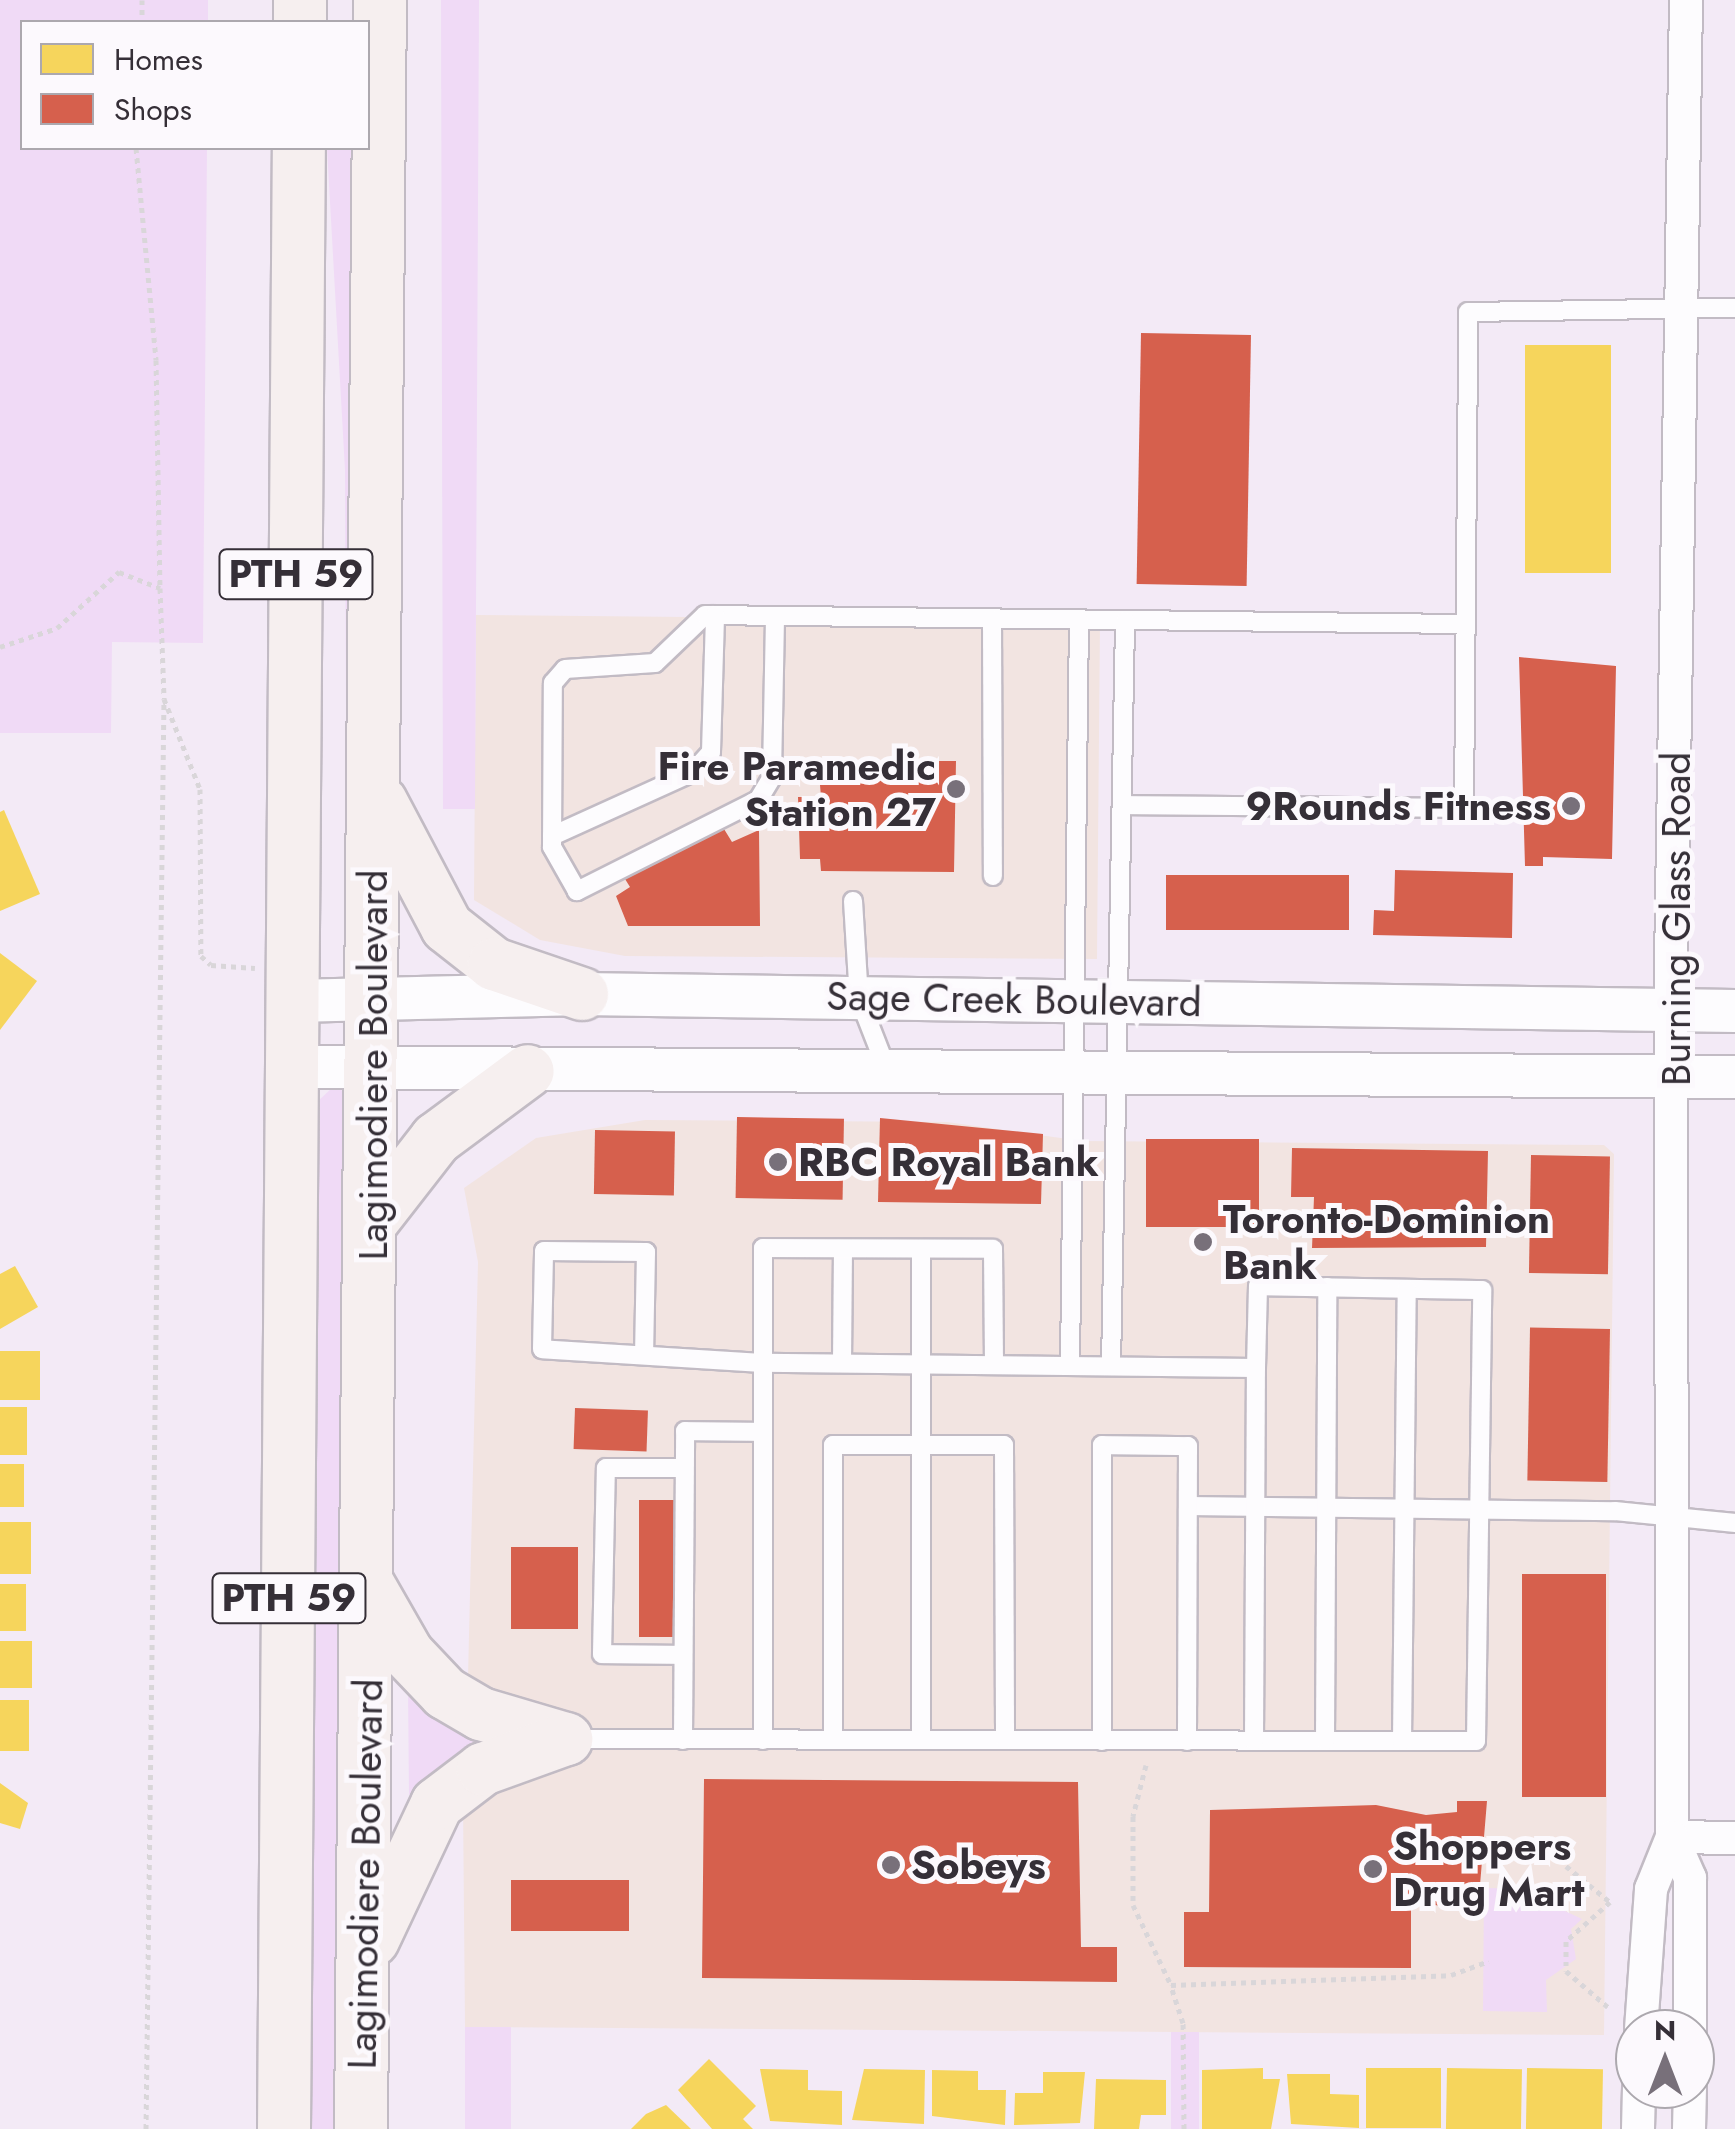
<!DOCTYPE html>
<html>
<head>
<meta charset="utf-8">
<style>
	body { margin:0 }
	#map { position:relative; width:1735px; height:2129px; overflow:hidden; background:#f3eaf6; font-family:Jost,sans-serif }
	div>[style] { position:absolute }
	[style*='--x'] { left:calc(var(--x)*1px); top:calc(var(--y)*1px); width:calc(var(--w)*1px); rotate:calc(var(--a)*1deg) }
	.commercial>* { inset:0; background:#f2e4e1 }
	.green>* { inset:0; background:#f0daf6; transform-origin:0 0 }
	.homes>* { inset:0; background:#f6d55c; transform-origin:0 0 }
	.shops>* { inset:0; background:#d6604d; transform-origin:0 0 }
	.path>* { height:5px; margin-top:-2.5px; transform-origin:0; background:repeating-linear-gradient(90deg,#d9d6d9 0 5px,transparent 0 10px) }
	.roads { filter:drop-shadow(2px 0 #c2bbc4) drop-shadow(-2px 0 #c2bbc4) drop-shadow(0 2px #c2bbc4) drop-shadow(0 -2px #c2bbc4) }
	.service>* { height:18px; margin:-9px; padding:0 9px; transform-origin:9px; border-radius:9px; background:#fdfcfe }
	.minor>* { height:32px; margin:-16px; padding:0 16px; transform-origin:16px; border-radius:16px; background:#fdfcfe }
	.tertiary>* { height:42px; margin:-21px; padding:0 21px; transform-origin:21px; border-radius:21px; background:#fdfcfe }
	.primary>* { height:52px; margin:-26px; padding:0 26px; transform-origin:26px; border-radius:26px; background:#f6efef }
	.dots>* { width:28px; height:28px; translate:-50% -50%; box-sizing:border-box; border:5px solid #fcf9fd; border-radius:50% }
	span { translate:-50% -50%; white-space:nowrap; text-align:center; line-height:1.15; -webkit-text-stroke:10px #fcf9fd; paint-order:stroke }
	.shield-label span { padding:2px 8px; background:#fcf9fd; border:2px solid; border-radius:8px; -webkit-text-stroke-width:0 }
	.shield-label { font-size:38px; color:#352f37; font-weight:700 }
	.poi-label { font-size:40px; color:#352f37; font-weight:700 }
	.right { translate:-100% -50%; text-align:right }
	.left { translate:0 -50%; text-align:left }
	.street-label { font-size:40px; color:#352f37 }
	.legend { position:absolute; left:20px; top:20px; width:350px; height:130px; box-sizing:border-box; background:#fcf9fd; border:2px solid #aca8ae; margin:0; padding:12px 18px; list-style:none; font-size:30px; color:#352f37 }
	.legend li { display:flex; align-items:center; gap:20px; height:50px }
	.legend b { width:50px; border:2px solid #aca8ae }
	.north { position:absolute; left:1615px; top:2009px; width:100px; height:100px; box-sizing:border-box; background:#fcf9fd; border:2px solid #aca8ae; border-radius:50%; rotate:0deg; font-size:28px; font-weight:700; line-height:40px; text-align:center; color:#352f37 }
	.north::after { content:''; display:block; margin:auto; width:35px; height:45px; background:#78707a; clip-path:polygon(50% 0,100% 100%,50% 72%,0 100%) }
</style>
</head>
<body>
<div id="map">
	<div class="commercial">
		<div style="clip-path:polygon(476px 615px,1100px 621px,1097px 959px,625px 956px,540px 940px,474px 900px)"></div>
		<div style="clip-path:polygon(645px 1120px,947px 1122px,1082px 1141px,1604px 1145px,1614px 1154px,1604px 2035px,465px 2027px,463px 1803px,497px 1704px,468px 1677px,478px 1262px,464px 1188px,536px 1138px)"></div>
	</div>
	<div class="green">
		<div style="clip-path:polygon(0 0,208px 0,208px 22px,22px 22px,22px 148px,207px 148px,203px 643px,112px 642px,111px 733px,0 733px)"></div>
		<div style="clip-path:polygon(441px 0,479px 0,475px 809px,443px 809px)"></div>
		<div style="clip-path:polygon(327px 148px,357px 148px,347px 963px,345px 470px)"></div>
		<div style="clip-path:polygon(333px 1087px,348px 1093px,336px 2129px,308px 2129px,316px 1103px)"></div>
		<div style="clip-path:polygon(408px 1684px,511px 1739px,409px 1795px)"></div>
		<div style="clip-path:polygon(1484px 1888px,1546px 1889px,1546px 1902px,1582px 1919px,1571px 1929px,1576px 1959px,1546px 1980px,1547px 2012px,1483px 2011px)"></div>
		<div style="left:465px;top:2027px;width:46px;height:102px"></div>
		<div style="left:1171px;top:2032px;width:28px;height:97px"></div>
	</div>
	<div class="homes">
		<div style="left:1525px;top:345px;width:86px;height:228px"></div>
		<div style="clip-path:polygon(4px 810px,40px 894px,0 911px,0 812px)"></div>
		<div style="clip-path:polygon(0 953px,37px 981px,0 1030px)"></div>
		<div style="clip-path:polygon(15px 1266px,38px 1307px,0 1329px,0 1274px)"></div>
		<div style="left:0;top:1351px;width:40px;height:49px"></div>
		<div style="left:27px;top:1407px;width:48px;height:27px;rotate:90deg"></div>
		<div style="left:0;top:1464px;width:24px;height:43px"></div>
		<div style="left:0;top:1522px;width:31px;height:52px"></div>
		<div style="left:0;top:1584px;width:26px;height:47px"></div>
		<div style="left:0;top:1641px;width:32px;height:47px"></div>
		<div style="left:0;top:1700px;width:29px;height:51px"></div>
		<div style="clip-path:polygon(0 1783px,28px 1803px,20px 1829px,0 1823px)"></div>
		<div style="clip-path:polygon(709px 2059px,756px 2106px,743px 2119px,753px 2129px,712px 2129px,678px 2090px)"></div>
		<div style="clip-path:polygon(1263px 2068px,1263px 2079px,1280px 2079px,1271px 2129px,1202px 2129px,1202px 2070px)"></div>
		<div style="left:1366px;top:2068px;width:75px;height:60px"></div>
		<div style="left:1447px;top:2068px;width:75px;height:61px;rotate:1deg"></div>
		<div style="left:1527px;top:2068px;width:76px;height:61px;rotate:1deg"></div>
		<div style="clip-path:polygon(760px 2069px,808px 2070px,808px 2090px,842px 2091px,842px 2125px,770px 2121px)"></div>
		<div style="clip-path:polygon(864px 2069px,925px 2070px,924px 2124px,852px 2120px)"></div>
		<div style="clip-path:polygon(932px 2070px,978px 2071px,978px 2090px,1006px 2090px,1005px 2125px,932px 2116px)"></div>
		<div style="clip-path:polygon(1043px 2072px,1085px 2072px,1080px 2123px,1014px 2125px,1015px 2093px,1043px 2093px)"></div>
		<div style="clip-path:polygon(1287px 2074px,1330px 2074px,1330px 2094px,1359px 2095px,1359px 2128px,1291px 2124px)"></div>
		<div style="clip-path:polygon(1096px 2079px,1166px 2080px,1166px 2115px,1141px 2115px,1139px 2129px,1094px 2129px)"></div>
		<div style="clip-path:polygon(666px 2105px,691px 2129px,631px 2129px,646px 2114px)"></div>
	</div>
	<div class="shops">
		<div style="left:1141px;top:333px;width:110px;height:251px;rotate:1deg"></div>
		<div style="clip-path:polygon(1519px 657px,1616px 666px,1612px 859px,1543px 857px,1543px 866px,1525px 866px)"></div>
		<div style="clip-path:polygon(873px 761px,956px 761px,954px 872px,821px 871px,820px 859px,800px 859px,798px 797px,821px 797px,820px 785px,875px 783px)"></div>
		<div style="clip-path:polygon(724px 829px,732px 842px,759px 830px,760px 926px,628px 926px,616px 896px,630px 887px,625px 879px)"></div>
		<div style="clip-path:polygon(1395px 870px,1513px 873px,1512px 938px,1373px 935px,1374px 910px,1394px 911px)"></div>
		<div style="left:1166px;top:875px;width:183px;height:55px"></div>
		<div style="left:737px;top:1117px;width:107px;height:81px;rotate:1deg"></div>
		<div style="clip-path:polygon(880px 1118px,1043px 1134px,1041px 1204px,878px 1202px)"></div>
		<div style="left:595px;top:1130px;width:80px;height:64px;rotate:1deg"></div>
		<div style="left:1146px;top:1139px;width:113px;height:88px"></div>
		<div style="clip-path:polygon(1292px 1148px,1488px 1151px,1486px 1247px,1312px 1248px,1314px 1197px,1291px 1197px)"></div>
		<div style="left:1531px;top:1155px;width:79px;height:118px;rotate:1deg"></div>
		<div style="left:1610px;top:1329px;width:153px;height:80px;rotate:91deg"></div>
		<div style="left:575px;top:1408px;width:73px;height:41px;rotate:2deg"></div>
		<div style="left:677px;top:1500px;width:137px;height:38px;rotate:90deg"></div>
		<div style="left:511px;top:1547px;width:67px;height:82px"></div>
		<div style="left:1522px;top:1574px;width:84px;height:223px"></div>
		<div style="clip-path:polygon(704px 1779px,1078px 1782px,1081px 1947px,1117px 1947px,1117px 1982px,702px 1978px)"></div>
		<div style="clip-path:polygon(1457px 1801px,1487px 1801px,1478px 1909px,1411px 1903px,1411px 1968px,1184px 1967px,1184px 1912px,1209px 1912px,1210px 1810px,1376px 1805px,1426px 1815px,1457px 1812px)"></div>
		<div style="left:511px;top:1880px;width:118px;height:51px"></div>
	</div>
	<div class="path">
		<div style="--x:142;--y:0;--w:22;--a:90"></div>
		<div style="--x:136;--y:148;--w:213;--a:84.6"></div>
		<div style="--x:156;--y:360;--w:228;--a:89"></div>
		<div style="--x:0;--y:647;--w:60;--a:-18.4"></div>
		<div style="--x:57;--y:628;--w:84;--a:-42.1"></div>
		<div style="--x:119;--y:572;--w:44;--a:21.3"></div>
		<div style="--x:160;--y:588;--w:111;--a:87.9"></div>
		<div style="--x:164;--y:699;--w:97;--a:68.2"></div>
		<div style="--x:200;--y:789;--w:167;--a:89.7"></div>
		<div style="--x:201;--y:956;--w:13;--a:42"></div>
		<div style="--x:211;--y:965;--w:44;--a:3.9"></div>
		<div style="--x:1146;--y:1765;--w:53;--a:104.3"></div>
		<div style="--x:1133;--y:1816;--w:89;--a:90"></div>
		<div style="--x:1133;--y:1905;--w:89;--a:64.6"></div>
		<div style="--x:1566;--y:1866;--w:57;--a:39.3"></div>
		<div style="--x:1610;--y:1902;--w:59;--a:138.4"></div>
		<div style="--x:1566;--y:1941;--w:30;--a:90"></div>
		<div style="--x:1566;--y:1971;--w:55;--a:40.6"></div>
		<div style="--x:146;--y:2129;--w:1430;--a:-89.28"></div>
		<div style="--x:1184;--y:2129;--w:106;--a:-90.5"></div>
		<div style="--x:1183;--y:2023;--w:40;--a:-108"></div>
		<div style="--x:1171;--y:1985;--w:280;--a:-2"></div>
		<div style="--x:1451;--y:1975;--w:40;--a:-20.2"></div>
	</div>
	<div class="roads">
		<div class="service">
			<div style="--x:775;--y:618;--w:159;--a:91.1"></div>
			<div style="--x:772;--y:777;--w:27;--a:121"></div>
			<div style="--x:758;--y:800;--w:203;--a:153.3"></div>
			<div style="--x:577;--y:891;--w:51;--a:-119.6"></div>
			<div style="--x:552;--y:847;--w:164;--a:-89.7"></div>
			<div style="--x:553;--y:683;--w:18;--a:-49"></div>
			<div style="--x:565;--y:669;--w:90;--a:-3.8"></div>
			<div style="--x:655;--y:663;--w:69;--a:-43.8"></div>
			<div style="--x:705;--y:615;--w:760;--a:0.68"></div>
			<div style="--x:992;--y:620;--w:256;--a:89.8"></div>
			<div style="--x:1122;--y:805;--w:342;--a:0.5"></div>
			<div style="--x:1464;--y:808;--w:496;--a:-89.5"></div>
			<div style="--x:1468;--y:312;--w:267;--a:-0.9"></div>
			<div style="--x:552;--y:836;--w:155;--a:-24.4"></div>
			<div style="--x:693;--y:772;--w:27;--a:-48"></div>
			<div style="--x:711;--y:752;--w:137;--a:-88.3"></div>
			<div style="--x:853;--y:901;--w:97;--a:86.5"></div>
			<div style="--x:859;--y:998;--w:77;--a:68.7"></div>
			<div style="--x:842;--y:1363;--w:114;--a:-89.5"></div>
			<div style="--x:1070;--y:1365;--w:744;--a:-89.31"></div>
			<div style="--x:1111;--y:1366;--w:745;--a:-88.92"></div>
			<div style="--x:1188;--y:1506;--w:427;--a:0.7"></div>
			<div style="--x:1615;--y:1511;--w:121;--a:5.7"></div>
			<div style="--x:683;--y:1655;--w:81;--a:-179.3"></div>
			<div style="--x:602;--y:1654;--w:186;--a:-88.8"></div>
			<div style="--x:606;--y:1468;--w:78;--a:0"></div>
			<div style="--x:572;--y:1739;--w:904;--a:0.13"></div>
			<div style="--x:1476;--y:1741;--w:451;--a:-89.2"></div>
			<div style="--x:1482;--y:1290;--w:224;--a:-179"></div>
			<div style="--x:1258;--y:1286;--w:82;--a:91.4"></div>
			<div style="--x:1256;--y:1368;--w:494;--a:-179.4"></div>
			<div style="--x:762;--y:1363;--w:220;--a:-176.4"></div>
			<div style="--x:542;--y:1349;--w:98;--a:-88.8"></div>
			<div style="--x:544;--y:1251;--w:102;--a:0.6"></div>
			<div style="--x:646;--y:1252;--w:100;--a:91.1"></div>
			<div style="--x:683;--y:1740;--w:309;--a:-89.6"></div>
			<div style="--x:685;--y:1431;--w:77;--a:0.7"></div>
			<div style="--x:763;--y:1740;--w:492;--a:-90"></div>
			<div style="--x:763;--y:1248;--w:230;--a:0.2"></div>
			<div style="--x:993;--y:1249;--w:116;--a:89.5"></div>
			<div style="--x:833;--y:1740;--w:295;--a:-90"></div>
			<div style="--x:833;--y:1445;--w:171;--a:0"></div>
			<div style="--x:1004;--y:1445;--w:295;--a:89.8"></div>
			<div style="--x:921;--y:1740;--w:491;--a:-90"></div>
			<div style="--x:1102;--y:1741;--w:296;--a:-90"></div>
			<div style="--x:1102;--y:1445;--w:86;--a:0.7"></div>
			<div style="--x:1188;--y:1446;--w:295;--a:90.2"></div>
			<div style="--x:1254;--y:1741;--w:373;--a:-89.7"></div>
			<div style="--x:1325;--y:1741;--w:454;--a:-89.7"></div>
			<div style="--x:1402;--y:1741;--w:452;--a:-89.4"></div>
		</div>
		<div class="minor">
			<div style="--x:1686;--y:0;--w:964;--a:90.89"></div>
			<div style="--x:1671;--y:964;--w:873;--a:89.93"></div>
			<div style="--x:1672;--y:1837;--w:63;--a:0.9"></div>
			<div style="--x:1641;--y:2029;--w:140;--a:-85.9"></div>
			<div style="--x:1651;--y:1889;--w:56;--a:-68"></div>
			<div style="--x:1672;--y:1837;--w:45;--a:66.3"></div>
			<div style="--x:1690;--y:1878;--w:151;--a:90"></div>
			<div style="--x:1638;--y:2129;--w:40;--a:-88.6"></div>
			<div style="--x:1689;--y:2129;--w:40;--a:-88.6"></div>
		</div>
		<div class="tertiary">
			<div style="--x:294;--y:1001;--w:288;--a:-1.4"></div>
			<div style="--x:582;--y:994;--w:1153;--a:0.84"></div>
			<div style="--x:294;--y:1067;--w:1441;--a:0.4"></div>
		</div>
		<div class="primary">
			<div style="--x:300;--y:22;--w:22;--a:-90"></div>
			<div style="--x:381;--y:802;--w:141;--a:62.2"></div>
			<div style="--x:447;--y:927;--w:60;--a:38.2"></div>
			<div style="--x:494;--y:964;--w:93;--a:18.8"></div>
			<div style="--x:373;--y:1220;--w:103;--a:-52.1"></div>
			<div style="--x:436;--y:1139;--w:114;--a:-36.5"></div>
			<div style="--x:369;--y:1586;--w:78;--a:60.2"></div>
			<div style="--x:408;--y:1654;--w:54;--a:46.5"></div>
			<div style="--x:445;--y:1693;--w:42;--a:30.3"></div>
			<div style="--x:481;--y:1714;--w:89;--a:16.4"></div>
			<div style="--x:373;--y:1940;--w:150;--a:-64.8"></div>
			<div style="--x:437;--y:1804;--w:58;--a:-37.3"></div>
			<div style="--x:483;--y:1769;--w:88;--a:-19.9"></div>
			<div style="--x:284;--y:2129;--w:1981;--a:-89.57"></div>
			<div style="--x:361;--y:2129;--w:2129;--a:-89.49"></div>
		</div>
	</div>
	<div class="dots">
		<div style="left:956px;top:789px;background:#78707a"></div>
		<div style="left:1571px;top:806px;background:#78707a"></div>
		<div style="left:778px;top:1162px;background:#78707a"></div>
		<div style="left:1203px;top:1242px;background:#78707a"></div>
		<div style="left:891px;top:1865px;background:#78707a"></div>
		<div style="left:1373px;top:1869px;background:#78707a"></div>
	</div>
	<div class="shield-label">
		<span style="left:296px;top:574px">PTH 59</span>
		<span style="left:289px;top:1598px">PTH 59</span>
	</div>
	<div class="poi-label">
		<span class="right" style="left:936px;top:789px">Fire Paramedic<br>Station 27</span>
		<span class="right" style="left:1551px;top:806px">9Rounds Fitness</span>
		<span class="left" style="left:798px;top:1162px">RBC Royal Bank</span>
		<span class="left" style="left:1223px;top:1242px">Toronto-Dominion<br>Bank</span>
		<span class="left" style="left:1393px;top:1869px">Shoppers<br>Drug Mart</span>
		<span class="left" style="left:911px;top:1865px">Sobeys</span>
	</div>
	<div class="street-label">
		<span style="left:1676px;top:919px;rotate:-90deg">Burning Glass Road</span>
		<span style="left:1014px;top:999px;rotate:1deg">Sage Creek Boulevard</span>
		<span style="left:373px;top:1065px;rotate:-90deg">Lagimodiere Boulevard</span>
		<span style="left:365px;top:1874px;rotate:-89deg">Lagimodiere Boulevard</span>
	</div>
	<ul class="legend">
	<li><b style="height:28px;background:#f6d55c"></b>Homes</li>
	<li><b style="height:28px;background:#d6604d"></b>Shops</li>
	</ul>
	<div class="north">N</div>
</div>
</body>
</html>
